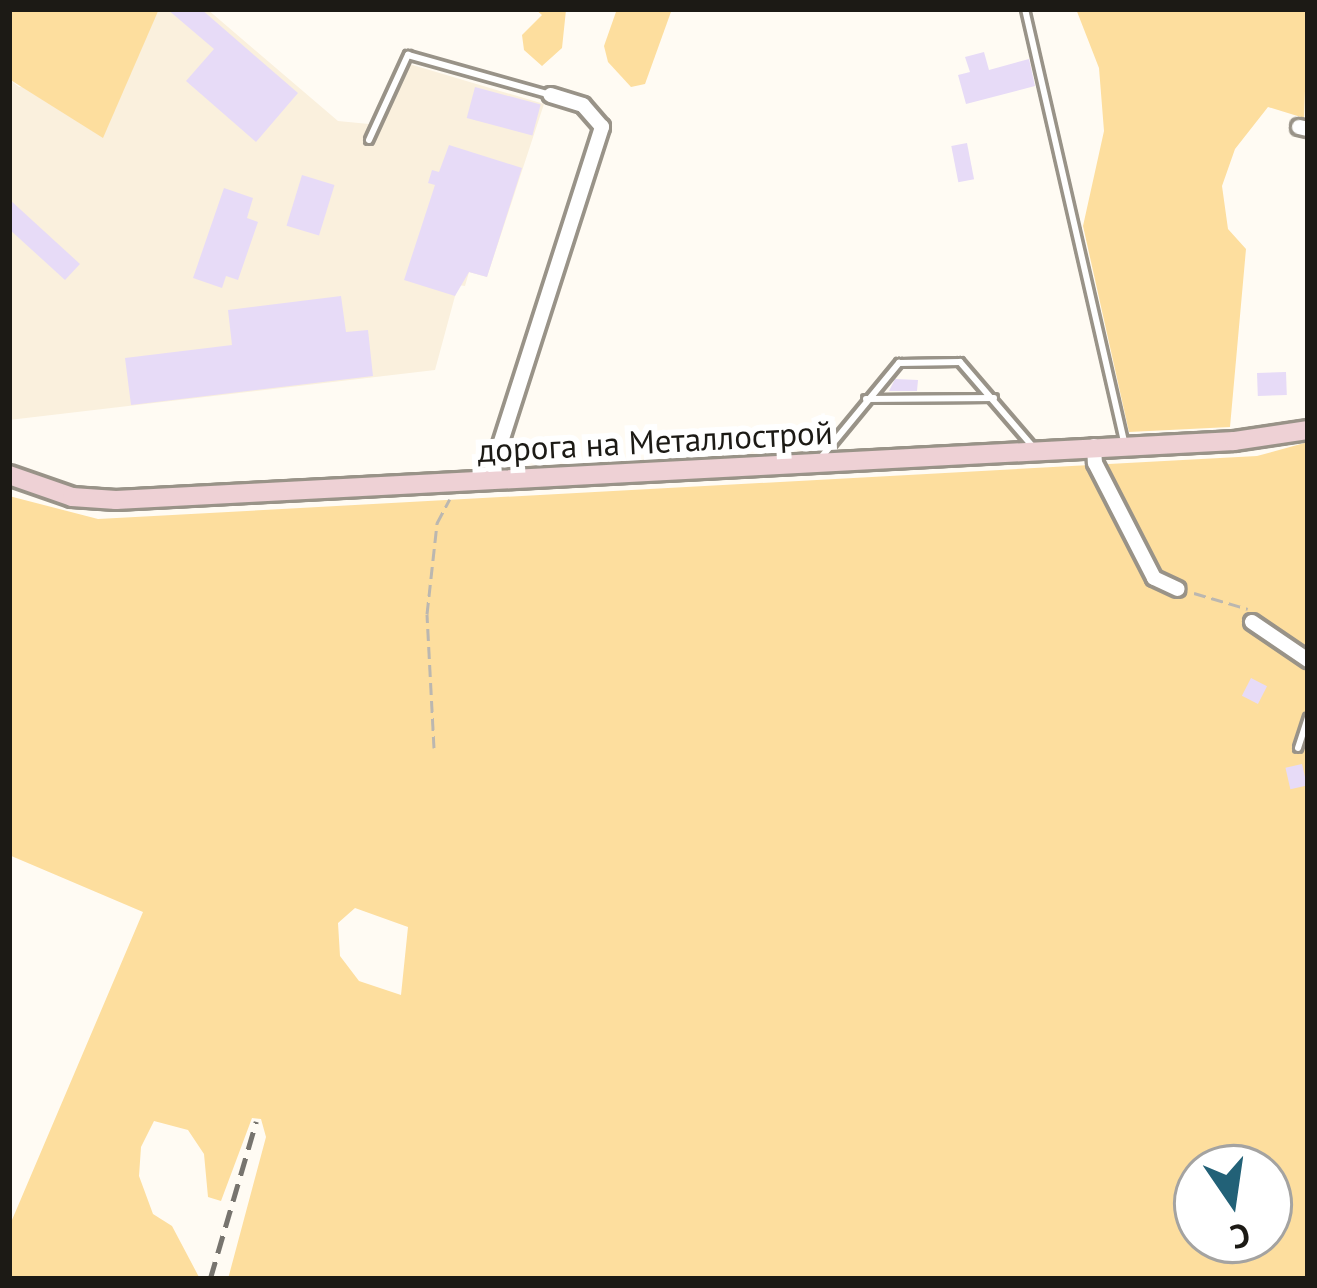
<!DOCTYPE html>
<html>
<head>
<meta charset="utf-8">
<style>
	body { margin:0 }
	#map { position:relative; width:1317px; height:1288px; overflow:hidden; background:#fffbf3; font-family:"PT Sans",sans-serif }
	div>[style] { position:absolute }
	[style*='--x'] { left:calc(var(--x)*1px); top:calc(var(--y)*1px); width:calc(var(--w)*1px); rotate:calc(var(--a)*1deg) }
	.built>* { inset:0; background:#faf0dd }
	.green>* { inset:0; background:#fdde9e }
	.building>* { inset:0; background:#e7dbf7; transform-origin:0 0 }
	.path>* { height:3px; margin-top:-1.5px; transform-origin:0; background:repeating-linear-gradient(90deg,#bbb7b0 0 12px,transparent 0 18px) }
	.roads { filter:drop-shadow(3px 0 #999388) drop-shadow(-3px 0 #999388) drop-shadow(0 3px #999388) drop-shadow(0 -3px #999388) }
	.lane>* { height:6px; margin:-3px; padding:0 3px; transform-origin:3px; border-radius:3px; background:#fff }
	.street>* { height:14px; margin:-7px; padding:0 7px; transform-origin:7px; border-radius:7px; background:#fff }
	.secondary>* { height:18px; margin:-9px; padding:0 9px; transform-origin:9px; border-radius:9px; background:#eed1d5 }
	.rail>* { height:4.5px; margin-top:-2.25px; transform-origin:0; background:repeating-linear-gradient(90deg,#77746e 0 18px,transparent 0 27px) }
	span { translate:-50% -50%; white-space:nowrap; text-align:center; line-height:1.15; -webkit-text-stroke:12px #fff; paint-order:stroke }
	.street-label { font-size:33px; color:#1c1a15 }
	.frame { position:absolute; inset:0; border:12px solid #1c1a15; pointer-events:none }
	.north { position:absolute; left:1173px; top:1144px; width:120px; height:120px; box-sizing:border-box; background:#fff; border:3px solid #a4a3a1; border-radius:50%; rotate:167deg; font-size:33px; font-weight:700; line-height:48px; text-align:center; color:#1c1a15 }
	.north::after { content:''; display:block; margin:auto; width:42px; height:54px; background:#226177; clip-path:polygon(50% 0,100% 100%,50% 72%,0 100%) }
</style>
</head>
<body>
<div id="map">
	<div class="built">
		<div style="clip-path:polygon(159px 9px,207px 9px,338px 121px,369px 124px,406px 63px,544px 104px,487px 277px,469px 272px,465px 286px,458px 285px,435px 370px,9px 420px,9px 79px,19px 87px,132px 61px)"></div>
	</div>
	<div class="green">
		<div style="clip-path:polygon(9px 9px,159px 9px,103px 138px,9px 79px)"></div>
		<div style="clip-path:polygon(535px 9px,566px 10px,562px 48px,542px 66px,524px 50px,522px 35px,542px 15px)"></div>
		<div style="clip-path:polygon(617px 9px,672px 9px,645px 84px,631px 87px,608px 62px,604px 46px)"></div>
		<div style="clip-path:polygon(1076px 9px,1308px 9px,1304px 118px,1268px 107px,1235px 149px,1222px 186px,1228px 229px,1246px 249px,1230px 427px,1129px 432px,1083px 226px,1104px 131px,1099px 68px)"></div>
		<div style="clip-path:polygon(evenodd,1308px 442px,1308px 1279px,228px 1279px,266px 1137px,261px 1119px,252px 1118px,221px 1201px,208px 1197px,204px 1154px,188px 1130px,154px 1121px,141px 1147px,139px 1176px,153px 1214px,172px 1226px,200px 1279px,9px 1279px,9px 1227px,143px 912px,9px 855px,9px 496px,98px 519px,1257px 456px,1308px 442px,355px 908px,408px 927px,401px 995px,359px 981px,340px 956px,338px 923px,355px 908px,1308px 442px,1197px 1168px,1269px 1168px,1269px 1240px,1197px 1240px,1197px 1168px)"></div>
	</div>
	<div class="building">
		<div style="clip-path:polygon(167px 9px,201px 9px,298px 93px,256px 142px,186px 81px,214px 49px)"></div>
		<div style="clip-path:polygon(984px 52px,989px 70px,1029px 59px,1035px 86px,966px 104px,958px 75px,970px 72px,965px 57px)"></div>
		<div style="left:475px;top:87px;width:68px;height:32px;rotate:15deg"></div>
		<div style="left:967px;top:143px;width:37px;height:16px;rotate:79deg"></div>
		<div style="clip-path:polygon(449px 145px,522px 168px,487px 277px,469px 272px,455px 296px,404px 280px,435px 185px,428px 183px,432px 170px,439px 172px)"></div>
		<div style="left:302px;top:175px;width:34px;height:53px;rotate:17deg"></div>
		<div style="clip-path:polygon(224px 188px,253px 198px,247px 218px,258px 222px,238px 280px,226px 276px,222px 288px,193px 278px)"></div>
		<div style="clip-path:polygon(9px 199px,80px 264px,65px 280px,9px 229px)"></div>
		<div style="clip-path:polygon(341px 296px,346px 332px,368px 330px,373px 376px,131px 405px,125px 358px,232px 345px,228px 310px)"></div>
		<div style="left:1286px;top:372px;width:23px;height:29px;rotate:88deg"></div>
		<div style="clip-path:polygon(895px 379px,918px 380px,917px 391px,889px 391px)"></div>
		<div style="left:1251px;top:678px;width:18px;height:20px;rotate:27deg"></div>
		<div style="left:1302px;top:764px;width:22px;height:17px;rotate:77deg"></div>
	</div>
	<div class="path">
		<div style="--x:1194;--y:593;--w:56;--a:16.5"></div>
		<div style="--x:434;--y:748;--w:134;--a:-93"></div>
		<div style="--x:427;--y:614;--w:92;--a:-83.7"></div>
		<div style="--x:437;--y:523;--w:27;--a:-62"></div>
	</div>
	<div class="roads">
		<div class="lane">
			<div style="--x:1025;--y:9;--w:444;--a:77.1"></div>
			<div style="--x:369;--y:140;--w:94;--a:-65.4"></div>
			<div style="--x:408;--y:55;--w:144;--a:15.7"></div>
			<div style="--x:866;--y:399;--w:128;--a:-0.4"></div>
			<div style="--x:819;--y:460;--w:126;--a:-50.5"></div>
			<div style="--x:899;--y:363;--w:61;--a:-0.9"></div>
			<div style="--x:960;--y:362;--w:112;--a:49.3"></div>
			<div style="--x:1298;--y:748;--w:32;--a:-72"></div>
		</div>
		<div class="street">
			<div style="--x:1299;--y:127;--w:9;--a:13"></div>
			<div style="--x:1094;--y:446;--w:17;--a:87"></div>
			<div style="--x:1095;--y:463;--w:129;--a:62.8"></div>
			<div style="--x:1154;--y:578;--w:26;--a:25"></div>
			<div style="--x:489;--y:479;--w:370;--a:-72.2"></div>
			<div style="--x:602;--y:127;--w:29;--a:-131"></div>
			<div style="--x:583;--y:105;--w:34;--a:-163"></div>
			<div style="--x:1252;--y:622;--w:68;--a:34.2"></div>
		</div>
		<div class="secondary">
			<div style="--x:9;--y:475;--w:67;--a:19.2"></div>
			<div style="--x:72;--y:497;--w:44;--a:3.9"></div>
			<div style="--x:116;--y:500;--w:1120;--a:-3.02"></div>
			<div style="--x:1234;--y:441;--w:75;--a:-8.5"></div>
		</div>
	</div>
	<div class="rail">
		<div style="--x:210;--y:1279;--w:164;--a:-73.7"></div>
	</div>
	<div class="street-label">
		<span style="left:655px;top:441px;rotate:-3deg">дорога на Металлострой</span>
	</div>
	<div class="frame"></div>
	<div class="north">С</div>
</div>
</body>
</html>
